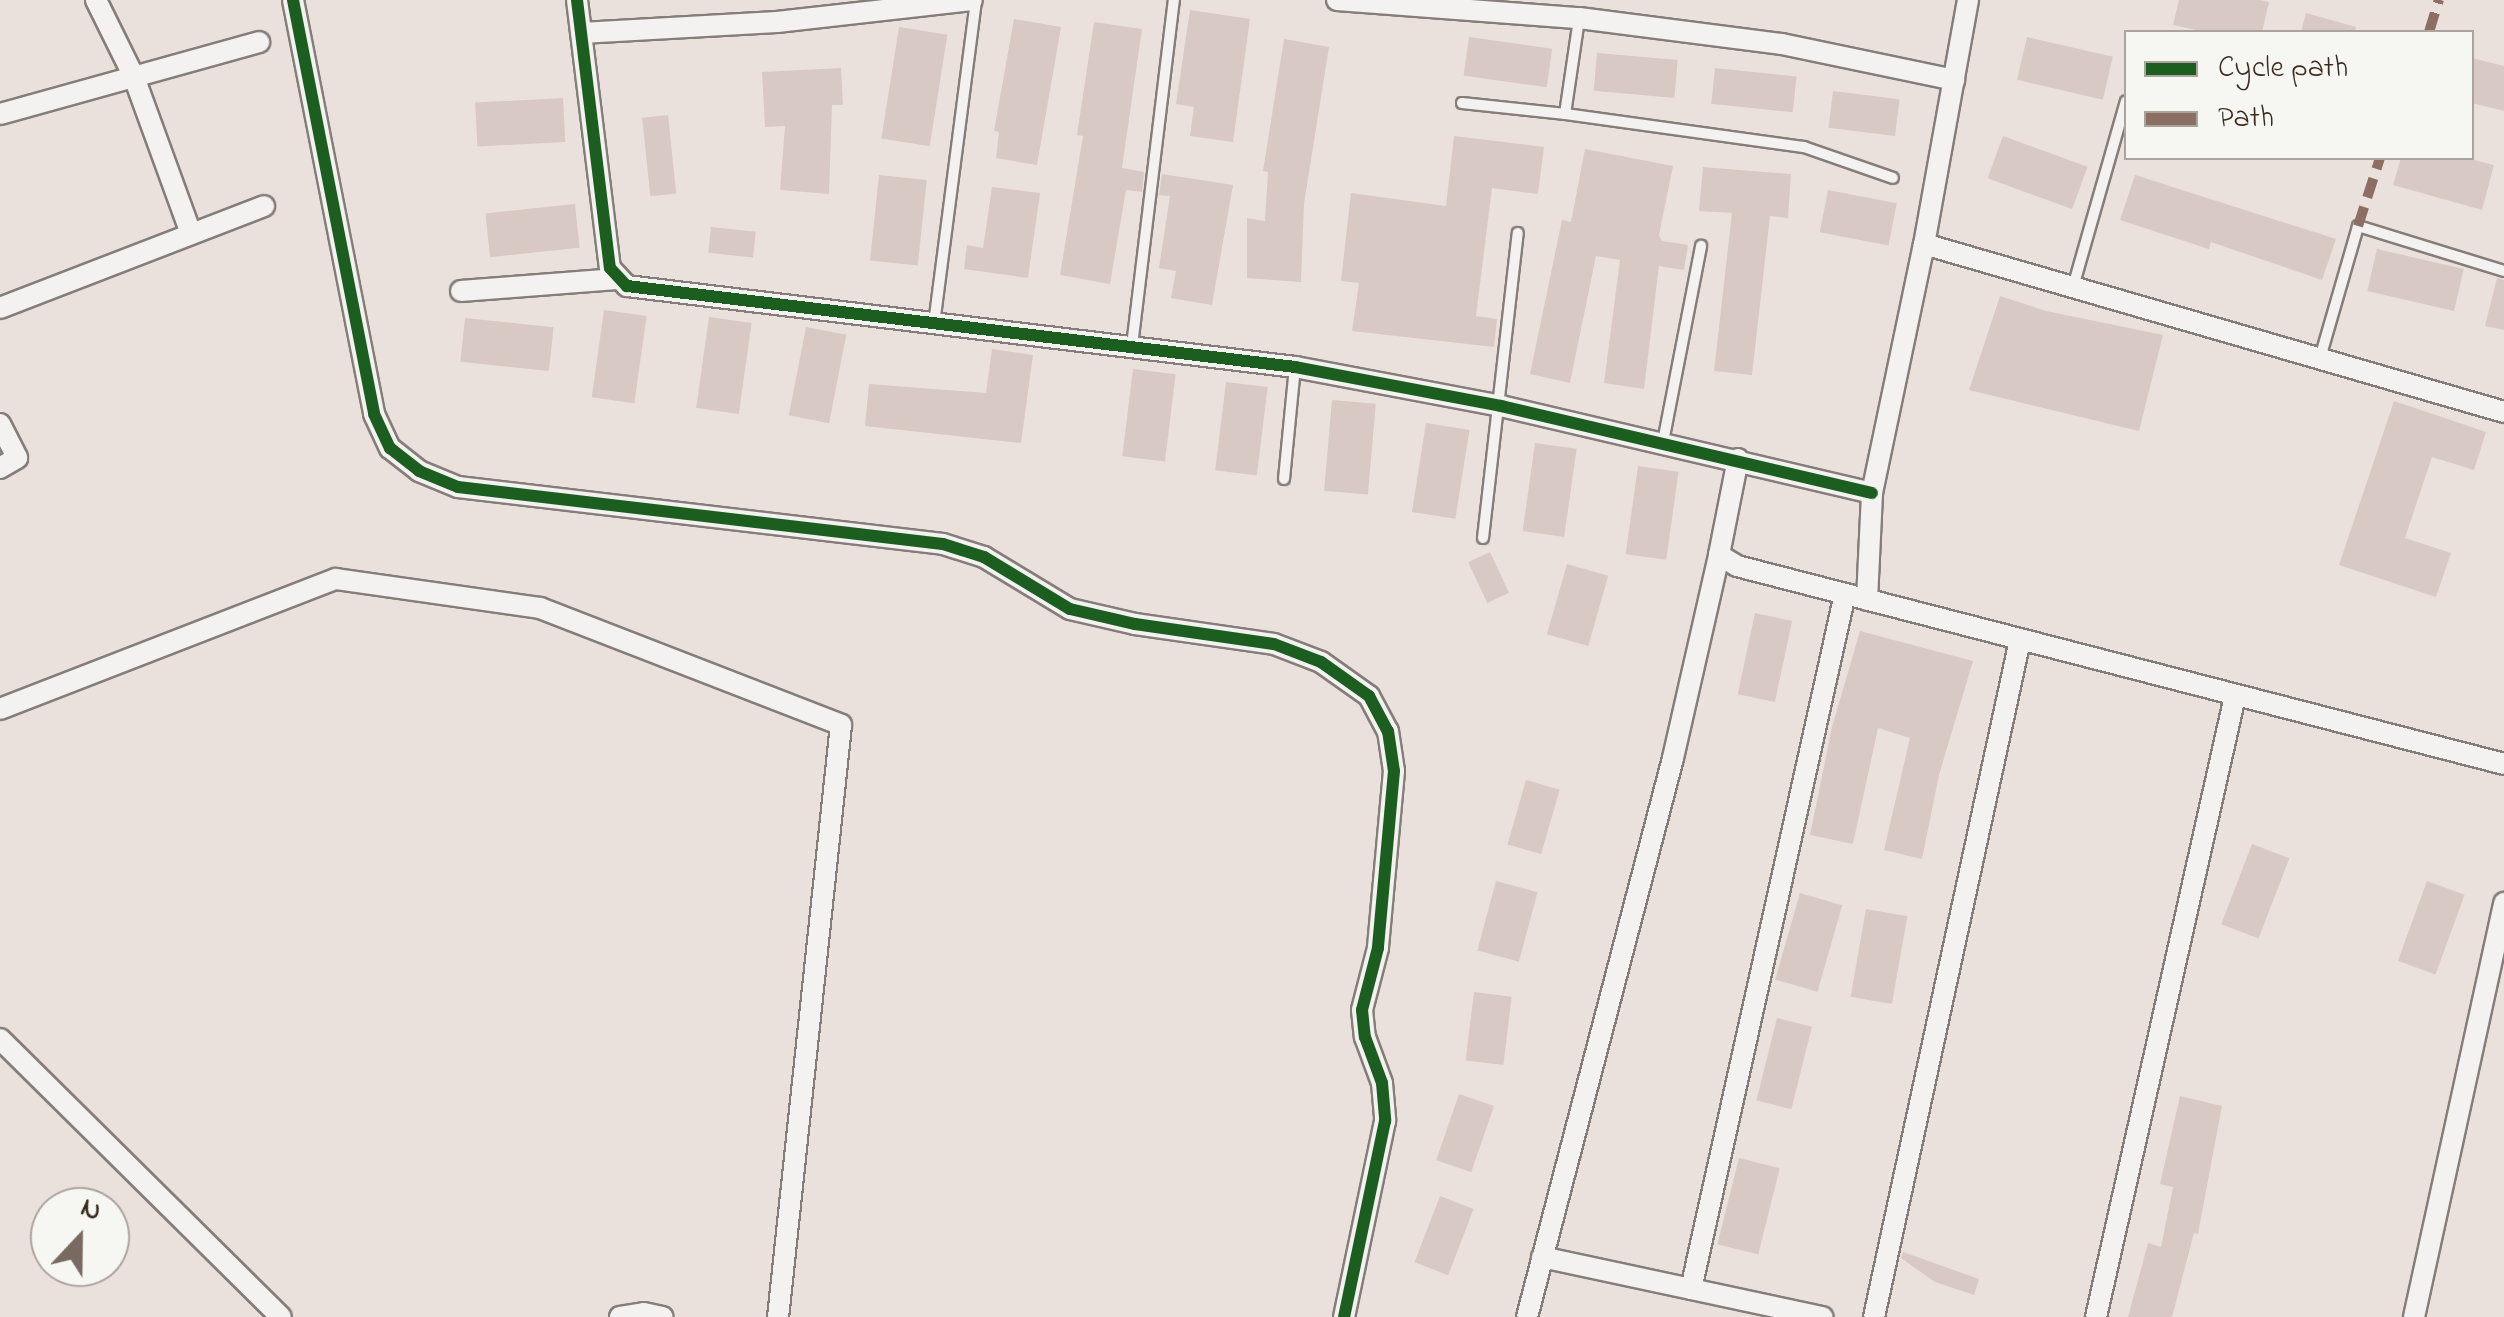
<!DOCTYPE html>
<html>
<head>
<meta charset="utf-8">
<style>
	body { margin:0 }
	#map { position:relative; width:2504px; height:1317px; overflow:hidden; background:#eae1dd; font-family:"Indie Flower",sans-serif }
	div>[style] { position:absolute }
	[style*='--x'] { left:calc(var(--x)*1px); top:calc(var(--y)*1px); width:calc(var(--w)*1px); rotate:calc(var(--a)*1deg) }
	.building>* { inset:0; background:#d8c9c5; transform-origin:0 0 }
	.roads { filter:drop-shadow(2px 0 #857d79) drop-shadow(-2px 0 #857d79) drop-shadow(0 2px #857d79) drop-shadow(0 -2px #857d79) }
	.service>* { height:10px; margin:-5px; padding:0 5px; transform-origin:5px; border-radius:5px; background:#f3f2f0 }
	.minor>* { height:20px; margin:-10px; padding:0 10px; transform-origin:10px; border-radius:10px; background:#f3f2f0 }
	.quiet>* { height:10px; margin-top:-5px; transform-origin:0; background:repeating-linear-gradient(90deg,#8d6e63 0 20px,transparent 0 30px) }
	.cycleway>* { height:12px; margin:-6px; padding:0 6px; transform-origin:6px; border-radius:6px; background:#1b5e20 }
	span { translate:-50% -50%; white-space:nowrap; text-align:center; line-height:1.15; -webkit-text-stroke:10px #f6f6f2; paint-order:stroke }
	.legend { position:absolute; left:2124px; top:30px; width:350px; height:130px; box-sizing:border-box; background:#f6f6f2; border:2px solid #aba49d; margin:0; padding:12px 18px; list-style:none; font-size:30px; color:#3b2a1e }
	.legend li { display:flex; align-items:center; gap:20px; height:50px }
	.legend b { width:50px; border:2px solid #aba49d }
	.north { position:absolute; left:30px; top:1187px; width:100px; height:100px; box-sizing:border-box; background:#f6f6f2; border:2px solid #aba49d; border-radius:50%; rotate:22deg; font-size:28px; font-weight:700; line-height:40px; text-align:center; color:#3b2a1e }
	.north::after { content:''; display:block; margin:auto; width:35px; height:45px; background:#786a61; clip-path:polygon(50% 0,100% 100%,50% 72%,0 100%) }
</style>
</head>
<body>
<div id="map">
	<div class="building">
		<div style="clip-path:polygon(2179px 0,2260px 0,2269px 2px,2262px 32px,2205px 32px,2173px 25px)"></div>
		<div style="clip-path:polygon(1190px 10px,1250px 19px,1233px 142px,1190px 136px,1194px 107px,1176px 104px)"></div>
		<div style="clip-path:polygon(2306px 13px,2356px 27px,2355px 32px,2301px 32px)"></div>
		<div style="clip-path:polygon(1014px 19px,1061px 27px,1037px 165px,996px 158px,999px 132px,994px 131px)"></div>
		<div style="clip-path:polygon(1094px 22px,1142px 29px,1122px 168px,1144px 172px,1142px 192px,1126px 190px,1110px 284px,1060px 275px,1083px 136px,1077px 135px)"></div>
		<div style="left:899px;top:27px;width:49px;height:113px;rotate:9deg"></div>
		<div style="left:1469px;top:37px;width:84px;height:39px;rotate:8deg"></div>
		<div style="left:2027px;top:37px;width:88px;height:44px;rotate:13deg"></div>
		<div style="clip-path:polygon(1284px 39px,1329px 47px,1304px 204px,1301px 282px,1247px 278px,1247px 218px,1265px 221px,1268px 172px,1263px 171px)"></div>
		<div style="left:1597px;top:53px;width:81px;height:38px;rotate:5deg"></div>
		<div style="clip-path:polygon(2472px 58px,2504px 66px,2504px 111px,2472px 103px)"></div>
		<div style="clip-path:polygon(841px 68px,843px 105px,832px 105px,829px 194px,780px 190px,785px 126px,765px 127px,762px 72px)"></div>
		<div style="left:1715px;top:68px;width:82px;height:36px;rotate:6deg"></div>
		<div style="left:1833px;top:91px;width:67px;height:37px;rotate:7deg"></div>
		<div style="left:563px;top:98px;width:44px;height:88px;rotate:87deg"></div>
		<div style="left:668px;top:115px;width:79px;height:26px;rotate:84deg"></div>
		<div style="clip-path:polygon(1454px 136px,1544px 147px,1538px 194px,1492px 188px,1476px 316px,1497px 319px,1494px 347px,1352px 331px,1359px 283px,1341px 281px,1351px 193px,1446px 206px)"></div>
		<div style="left:2003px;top:136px;width:90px;height:45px;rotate:20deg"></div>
		<div style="clip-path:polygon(1585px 149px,1673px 166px,1659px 235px,1662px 241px,1688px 245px,1684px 270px,1659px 266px,1644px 389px,1604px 383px,1620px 260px,1596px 256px,1570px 383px,1530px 374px,1562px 220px,1571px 222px)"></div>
		<div style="clip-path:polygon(2401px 158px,2466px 158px,2494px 165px,2482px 210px,2393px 185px)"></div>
		<div style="clip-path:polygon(1703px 167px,1791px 174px,1788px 218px,1770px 216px,1752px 375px,1714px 371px,1732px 213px,1699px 211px)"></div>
		<div style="clip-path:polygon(1162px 174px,1233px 185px,1212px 305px,1171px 298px,1176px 271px,1159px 268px,1170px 196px,1159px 195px)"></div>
		<div style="left:879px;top:175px;width:48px;height:86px;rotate:6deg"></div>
		<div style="clip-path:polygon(2135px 175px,2336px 239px,2322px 280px,2211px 242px,2209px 249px,2120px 220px)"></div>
		<div style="clip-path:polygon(992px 187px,1040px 193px,1028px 278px,964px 269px,967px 245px,983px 248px)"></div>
		<div style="left:1828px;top:190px;width:70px;height:43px;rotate:11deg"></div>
		<div style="left:575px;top:204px;width:44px;height:90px;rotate:84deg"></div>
		<div style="left:711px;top:227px;width:45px;height:26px;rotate:6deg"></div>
		<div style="left:2377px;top:249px;width:89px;height:43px;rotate:13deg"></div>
		<div style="clip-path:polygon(2497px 278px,2504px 280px,2504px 330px,2485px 326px)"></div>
		<div style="clip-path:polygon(2000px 296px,2046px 311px,2163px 335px,2139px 431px,1969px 390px)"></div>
		<div style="left:604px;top:310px;width:43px;height:88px;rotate:8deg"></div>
		<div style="left:709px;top:317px;width:43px;height:92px;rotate:8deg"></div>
		<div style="left:465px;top:318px;width:89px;height:44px;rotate:6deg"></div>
		<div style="left:806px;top:327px;width:41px;height:90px;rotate:11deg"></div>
		<div style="clip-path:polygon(992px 349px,1033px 355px,1021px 443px,865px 426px,869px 384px,986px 393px)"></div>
		<div style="left:1133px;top:369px;width:43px;height:88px;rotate:7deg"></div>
		<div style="left:1226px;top:382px;width:42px;height:89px;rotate:7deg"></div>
		<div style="left:1332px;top:400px;width:44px;height:91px;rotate:5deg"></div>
		<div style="clip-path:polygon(2394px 401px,2486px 432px,2474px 470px,2432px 457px,2405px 538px,2451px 553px,2436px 597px,2339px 565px)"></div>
		<div style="left:1426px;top:423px;width:44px;height:90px;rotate:9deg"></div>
		<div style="left:1535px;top:443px;width:42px;height:89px;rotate:8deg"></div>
		<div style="left:1638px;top:466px;width:41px;height:89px;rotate:8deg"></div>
		<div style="left:1490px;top:552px;width:45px;height:24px;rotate:65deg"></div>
		<div style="left:1567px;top:564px;width:43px;height:73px;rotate:16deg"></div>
		<div style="left:1755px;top:613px;width:38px;height:83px;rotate:12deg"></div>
		<div style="clip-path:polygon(1860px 631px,1973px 661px,1939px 775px,1922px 859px,1884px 850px,1910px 738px,1878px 728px,1853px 844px,1810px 835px,1832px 727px)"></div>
		<div style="left:1526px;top:780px;width:35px;height:67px;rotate:16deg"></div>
		<div style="left:2252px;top:844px;width:40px;height:86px;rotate:21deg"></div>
		<div style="left:1496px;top:881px;width:43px;height:72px;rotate:15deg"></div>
		<div style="left:2427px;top:881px;width:40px;height:85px;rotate:20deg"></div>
		<div style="left:1800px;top:893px;width:44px;height:90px;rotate:16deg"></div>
		<div style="left:1866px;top:909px;width:42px;height:89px;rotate:10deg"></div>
		<div style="left:1474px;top:992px;width:38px;height:69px;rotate:7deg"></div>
		<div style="left:1777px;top:1018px;width:36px;height:85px;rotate:14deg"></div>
		<div style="left:1459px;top:1094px;width:37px;height:70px;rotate:19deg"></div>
		<div style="clip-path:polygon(2180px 1096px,2222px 1106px,2198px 1234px,2194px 1233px,2172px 1317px,2128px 1317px,2148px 1243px,2161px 1247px,2173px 1187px,2160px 1184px)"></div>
		<div style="left:1739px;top:1158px;width:42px;height:89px;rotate:14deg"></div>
		<div style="left:1440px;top:1196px;width:36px;height:71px;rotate:21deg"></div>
		<div style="clip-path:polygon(1903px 1252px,1979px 1279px,1974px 1295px,1935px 1282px,1901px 1258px)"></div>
	</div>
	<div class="roads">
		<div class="service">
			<div style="--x:1462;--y:103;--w:104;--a:6.1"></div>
			<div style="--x:1565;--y:114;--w:96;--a:-81.6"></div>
			<div style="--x:1565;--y:114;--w:241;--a:7.9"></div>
			<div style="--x:1804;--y:147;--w:94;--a:19.2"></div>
			<div style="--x:2073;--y:287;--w:193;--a:-74.1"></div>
			<div style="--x:934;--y:324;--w:327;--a:-82.6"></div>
			<div style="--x:1132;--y:346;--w:349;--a:-83.1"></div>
			<div style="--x:2320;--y:358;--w:137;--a:-73.9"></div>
			<div style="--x:2358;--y:226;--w:153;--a:17.1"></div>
			<div style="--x:1663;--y:442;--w:200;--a:-79"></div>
			<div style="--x:1284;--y:479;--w:113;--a:-84.4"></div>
			<div style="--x:1483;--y:538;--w:307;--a:-83.5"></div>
		</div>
		<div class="minor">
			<div style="--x:96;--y:0;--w:86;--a:63.7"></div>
			<div style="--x:134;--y:77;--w:167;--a:70"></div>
			<div style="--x:293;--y:0;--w:422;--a:78.9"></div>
			<div style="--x:374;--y:414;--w:38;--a:65"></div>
			<div style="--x:390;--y:448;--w:37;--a:38"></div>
			<div style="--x:419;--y:471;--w:42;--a:22.3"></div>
			<div style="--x:458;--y:487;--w:488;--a:6.7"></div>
			<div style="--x:943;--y:544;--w:43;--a:17.6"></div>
			<div style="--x:984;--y:557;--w:100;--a:31.2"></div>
			<div style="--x:1070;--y:609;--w:67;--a:13"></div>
			<div style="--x:1135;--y:624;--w:140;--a:8.2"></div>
			<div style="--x:1274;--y:644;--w:50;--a:21"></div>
			<div style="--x:1321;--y:662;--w:59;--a:35.3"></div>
			<div style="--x:1369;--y:696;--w:40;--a:62"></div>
			<div style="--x:1388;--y:731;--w:40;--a:81.5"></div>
			<div style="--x:1394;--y:771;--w:178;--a:95.2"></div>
			<div style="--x:1378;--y:948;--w:64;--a:104.5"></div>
			<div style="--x:1362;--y:1010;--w:27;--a:84"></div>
			<div style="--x:1365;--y:1037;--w:49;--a:69.7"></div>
			<div style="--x:1382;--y:1083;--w:38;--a:85"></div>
			<div style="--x:1385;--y:1121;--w:200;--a:101.8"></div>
			<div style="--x:577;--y:0;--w:270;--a:83"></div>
			<div style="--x:610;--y:268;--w:25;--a:47"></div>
			<div style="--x:627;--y:286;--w:673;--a:6.91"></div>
			<div style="--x:1295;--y:367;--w:210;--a:10.7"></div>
			<div style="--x:1501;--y:406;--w:381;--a:13.2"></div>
			<div style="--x:1337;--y:0;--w:243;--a:4.3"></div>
			<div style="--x:1579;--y:18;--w:205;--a:7.3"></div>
			<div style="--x:1782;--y:44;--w:176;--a:11.8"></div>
			<div style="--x:1968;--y:0;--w:248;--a:100.2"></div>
			<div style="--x:1924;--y:244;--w:604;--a:16.15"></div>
			<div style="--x:581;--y:33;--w:196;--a:-3.2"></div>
			<div style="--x:777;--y:22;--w:196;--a:-6.4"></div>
			<div style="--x:0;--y:114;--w:269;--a:-15.5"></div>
			<div style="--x:461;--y:291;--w:156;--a:-4.4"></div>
			<div style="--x:0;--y:308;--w:283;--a:-21.1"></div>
			<div style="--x:0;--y:424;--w:38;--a:63"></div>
			<div style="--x:17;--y:458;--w:20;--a:150"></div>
			<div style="--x:1738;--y:459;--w:98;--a:101.2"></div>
			<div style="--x:1719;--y:555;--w:21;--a:31"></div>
			<div style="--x:1737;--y:566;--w:792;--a:14.47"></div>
			<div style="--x:1867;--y:600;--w:107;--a:-87.3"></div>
			<div style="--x:1872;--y:493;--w:254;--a:-78.2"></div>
			<div style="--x:0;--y:709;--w:360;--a:-21.2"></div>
			<div style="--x:336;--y:579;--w:206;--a:8.1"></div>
			<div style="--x:540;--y:608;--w:323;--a:21.2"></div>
			<div style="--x:841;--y:725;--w:595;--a:96.07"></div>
			<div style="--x:0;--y:1039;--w:395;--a:44.7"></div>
			<div style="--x:1542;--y:1257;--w:287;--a:12.1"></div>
			<div style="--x:1691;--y:1289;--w:712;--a:-77.51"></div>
			<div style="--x:620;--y:1317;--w:24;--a:-9"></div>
			<div style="--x:644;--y:1313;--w:19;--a:12"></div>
			<div style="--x:1527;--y:1317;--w:578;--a:-75.36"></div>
			<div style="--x:1673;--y:758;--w:208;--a:-77.2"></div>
			<div style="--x:1874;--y:1317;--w:693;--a:-77.83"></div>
			<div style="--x:2096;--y:1317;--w:636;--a:-77.38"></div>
			<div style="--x:2414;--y:1317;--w:424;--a:-77.7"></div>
		</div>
	</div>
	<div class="quiet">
		<div style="--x:2429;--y:32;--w:34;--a:-73"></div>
		<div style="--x:2358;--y:226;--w:71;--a:-72.1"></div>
	</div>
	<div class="cycleway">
		<div style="--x:293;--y:0;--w:422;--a:78.9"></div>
		<div style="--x:374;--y:414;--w:38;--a:65"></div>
		<div style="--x:390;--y:448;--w:37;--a:38"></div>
		<div style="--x:419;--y:471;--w:42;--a:22.3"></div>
		<div style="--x:458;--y:487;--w:488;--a:6.7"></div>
		<div style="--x:943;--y:544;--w:43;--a:17.6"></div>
		<div style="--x:984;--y:557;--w:100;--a:31.2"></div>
		<div style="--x:1070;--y:609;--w:67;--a:13"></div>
		<div style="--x:1135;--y:624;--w:140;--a:8.2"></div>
		<div style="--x:1274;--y:644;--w:50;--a:21"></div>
		<div style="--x:1321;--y:662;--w:59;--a:35.3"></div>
		<div style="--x:1369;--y:696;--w:40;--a:62"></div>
		<div style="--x:1388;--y:731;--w:40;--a:81.5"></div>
		<div style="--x:1394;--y:771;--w:178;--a:95.2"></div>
		<div style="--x:1378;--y:948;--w:64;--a:104.5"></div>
		<div style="--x:1362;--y:1010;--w:27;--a:84"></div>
		<div style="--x:1365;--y:1037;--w:49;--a:69.7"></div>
		<div style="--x:1382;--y:1083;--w:38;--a:85"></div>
		<div style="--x:1385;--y:1121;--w:200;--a:101.8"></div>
		<div style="--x:577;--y:0;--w:270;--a:83"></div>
		<div style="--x:610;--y:268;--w:25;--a:47"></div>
		<div style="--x:627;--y:286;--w:673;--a:6.91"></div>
		<div style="--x:1295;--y:367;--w:210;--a:10.7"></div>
		<div style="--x:1501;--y:406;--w:381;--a:13.2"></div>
	</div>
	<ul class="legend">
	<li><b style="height:12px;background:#1b5e20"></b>Cycle path</li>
	<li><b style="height:12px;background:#8d6e63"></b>Path</li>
	</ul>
	<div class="north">N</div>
</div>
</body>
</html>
